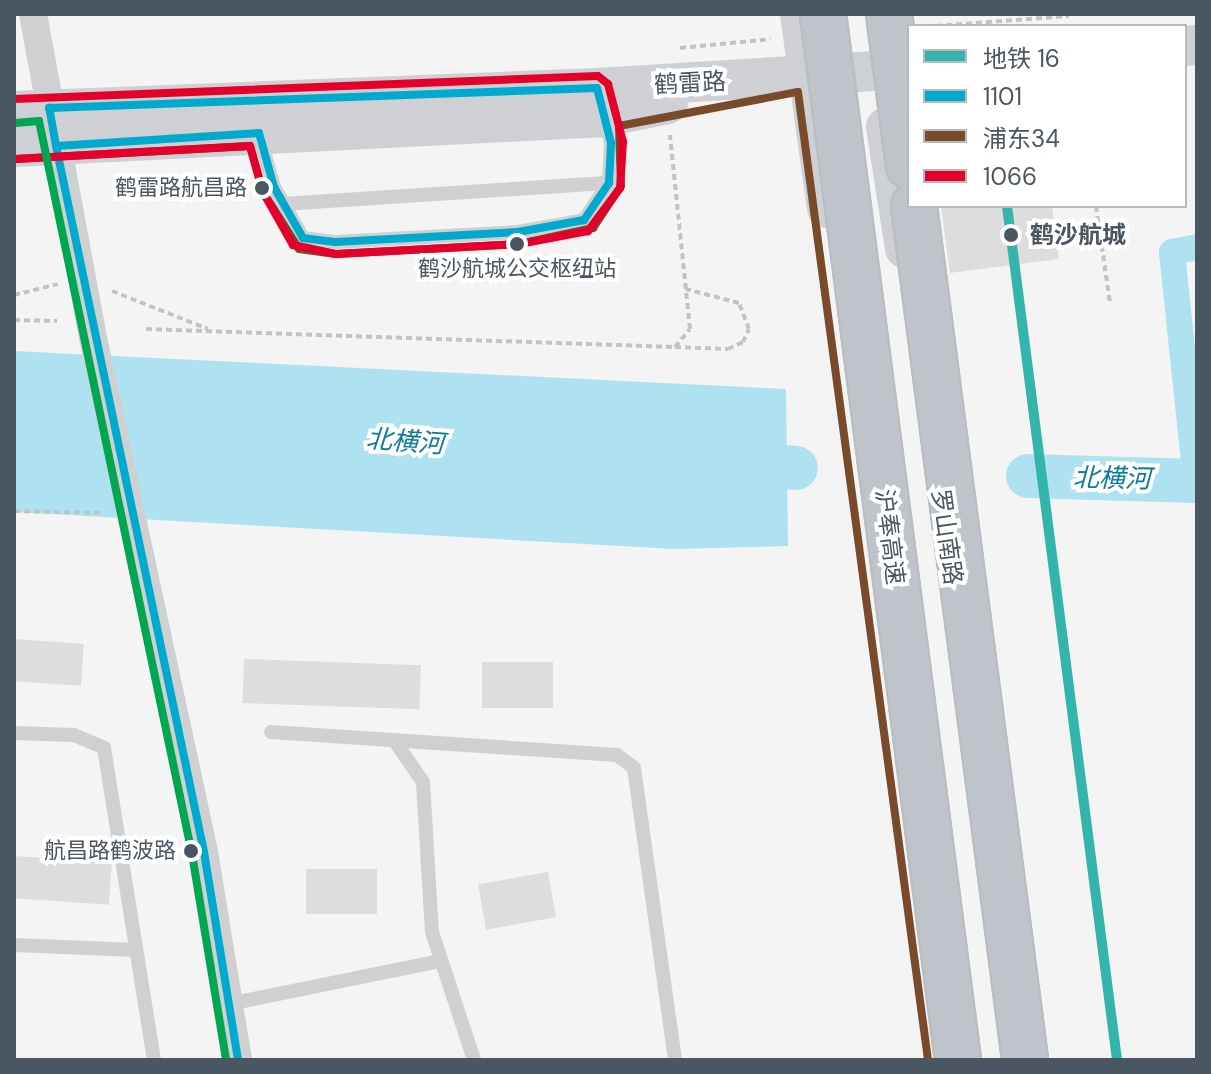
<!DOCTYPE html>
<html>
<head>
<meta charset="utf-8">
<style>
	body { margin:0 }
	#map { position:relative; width:1211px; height:1074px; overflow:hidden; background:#f4f4f4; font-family:"DM Sans","Noto Sans SC",sans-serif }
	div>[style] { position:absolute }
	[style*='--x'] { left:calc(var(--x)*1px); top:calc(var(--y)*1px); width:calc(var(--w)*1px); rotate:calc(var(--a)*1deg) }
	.water>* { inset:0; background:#aee2f0 }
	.canal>* { height:26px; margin:-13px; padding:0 13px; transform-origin:13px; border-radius:13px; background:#aee2f0 }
	.river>* { height:44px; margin:-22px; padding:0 22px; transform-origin:22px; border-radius:22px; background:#aee2f0 }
	.building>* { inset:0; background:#ddddde; transform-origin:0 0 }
	.path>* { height:4px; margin-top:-2px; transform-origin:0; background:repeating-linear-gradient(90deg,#bcc7c4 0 6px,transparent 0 10px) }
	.lane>* { height:14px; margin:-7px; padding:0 7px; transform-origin:7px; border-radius:7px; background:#ced0d2 }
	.street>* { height:28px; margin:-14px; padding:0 14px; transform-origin:14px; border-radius:14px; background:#ced0d2 }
	.secondary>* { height:40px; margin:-20px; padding:0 20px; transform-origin:20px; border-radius:20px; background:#ced0d4 }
	.bridges { filter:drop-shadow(2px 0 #b9bec3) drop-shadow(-2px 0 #b9bec3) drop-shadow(0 2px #b9bec3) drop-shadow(0 -2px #b9bec3) }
	.highway-bridge>* { height:44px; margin:-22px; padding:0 22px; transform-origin:22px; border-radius:22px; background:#bec4c9 }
	.bus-1>* { height:8px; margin:-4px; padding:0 4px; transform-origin:4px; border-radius:4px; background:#00a9ce }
	.bus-2>* { height:8px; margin:-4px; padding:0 4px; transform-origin:4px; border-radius:4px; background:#7a4b2a }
	.bus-3>* { height:8px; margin:-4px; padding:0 4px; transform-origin:4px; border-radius:4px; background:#e4002b }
	.bus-4>* { height:8px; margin:-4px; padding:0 4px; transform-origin:4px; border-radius:4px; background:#00a651 }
	.metro-1>* { height:10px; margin:-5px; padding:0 5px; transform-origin:5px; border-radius:5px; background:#34b5ab }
	.dots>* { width:22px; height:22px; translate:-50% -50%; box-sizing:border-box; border:4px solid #fff; border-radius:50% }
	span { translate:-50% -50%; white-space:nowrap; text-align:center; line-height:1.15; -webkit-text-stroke:8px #fff; paint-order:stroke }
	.bus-label { font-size:22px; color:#4a5661 }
	.right { translate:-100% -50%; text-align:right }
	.street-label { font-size:24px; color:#4a5661 }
	.stop-label { font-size:24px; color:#4a5661; font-weight:700 }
	.left { translate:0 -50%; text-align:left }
	.water-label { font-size:26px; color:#0c7c9b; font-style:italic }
	.frame { position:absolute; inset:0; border:16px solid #4a5661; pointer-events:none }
	.legend { position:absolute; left:907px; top:24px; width:280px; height:184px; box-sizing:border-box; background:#fff; border:2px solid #b7bbc0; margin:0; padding:10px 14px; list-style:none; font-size:24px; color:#4a5661 }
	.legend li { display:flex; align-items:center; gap:16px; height:40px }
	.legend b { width:40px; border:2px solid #b7bbc0 }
</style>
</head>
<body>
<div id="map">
	<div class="water">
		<div style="clip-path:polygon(14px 351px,786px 389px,788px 546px,674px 549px,14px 512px)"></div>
	</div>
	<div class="canal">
		<div style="--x:1196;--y:481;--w:230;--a:-96"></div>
		<div style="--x:1172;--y:252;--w:25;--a:-11"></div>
	</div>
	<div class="river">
		<div style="--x:726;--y:463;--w:70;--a:4.1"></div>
		<div style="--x:1028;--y:476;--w:168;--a:1.7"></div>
	</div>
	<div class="building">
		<div style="clip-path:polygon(941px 206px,1052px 206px,1059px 259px,950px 273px)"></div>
		<div style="left:14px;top:639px;width:70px;height:42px;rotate:4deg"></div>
		<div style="left:244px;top:659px;width:177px;height:44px;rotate:2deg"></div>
		<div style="left:482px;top:662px;width:71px;height:46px"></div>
		<div style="left:14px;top:856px;width:98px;height:42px;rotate:4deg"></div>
		<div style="left:306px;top:869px;width:71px;height:45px"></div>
		<div style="left:548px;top:872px;width:46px;height:71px;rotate:80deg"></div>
	</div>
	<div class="path">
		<div style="--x:936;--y:26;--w:133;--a:-4.3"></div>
		<div style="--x:680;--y:48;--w:91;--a:-5.6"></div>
		<div style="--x:1096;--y:206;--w:98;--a:81.8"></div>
		<div style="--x:112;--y:291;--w:103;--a:21.6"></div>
		<div style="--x:14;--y:295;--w:45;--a:-14"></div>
		<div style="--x:14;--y:320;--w:43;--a:1.3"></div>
		<div style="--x:146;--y:329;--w:529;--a:1.95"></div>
		<div style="--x:675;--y:347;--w:23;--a:-50"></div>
		<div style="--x:690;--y:329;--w:195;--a:-95.9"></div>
		<div style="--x:675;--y:347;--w:53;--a:2.2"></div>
		<div style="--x:728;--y:349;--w:17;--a:-25"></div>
		<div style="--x:743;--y:342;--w:14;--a:-65"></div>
		<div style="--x:749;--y:329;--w:28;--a:-111"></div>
		<div style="--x:739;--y:303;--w:55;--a:-165.2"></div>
		<div style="--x:14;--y:511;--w:90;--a:1.3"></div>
	</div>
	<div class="lane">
		<div style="--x:260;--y:137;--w:52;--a:74.4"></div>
		<div style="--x:274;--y:187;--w:59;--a:60.4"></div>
		<div style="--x:303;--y:238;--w:32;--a:7"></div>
		<div style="--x:335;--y:242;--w:183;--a:-3.1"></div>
		<div style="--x:518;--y:232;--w:67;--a:-10.3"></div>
		<div style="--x:584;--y:220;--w:45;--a:-56"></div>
		<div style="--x:609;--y:183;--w:40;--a:-87.1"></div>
		<div style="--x:611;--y:143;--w:26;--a:-103"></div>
		<div style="--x:282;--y:204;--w:328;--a:-3.7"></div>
		<div style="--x:271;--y:732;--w:347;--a:3.8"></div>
		<div style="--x:617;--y:755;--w:21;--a:37"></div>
		<div style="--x:634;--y:768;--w:295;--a:82"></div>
		<div style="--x:14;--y:733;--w:60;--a:1.9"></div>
		<div style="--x:74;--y:735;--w:33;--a:23"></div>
		<div style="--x:104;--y:748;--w:316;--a:80.9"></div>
		<div style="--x:394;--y:740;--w:51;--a:55.4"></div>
		<div style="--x:423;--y:782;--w:150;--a:86.6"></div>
		<div style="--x:432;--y:932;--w:135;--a:71.8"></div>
		<div style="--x:14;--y:945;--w:122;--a:2.3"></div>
		<div style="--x:229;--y:1004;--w:216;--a:-11.5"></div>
	</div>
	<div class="street">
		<div style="--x:33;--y:14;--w:324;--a:79.5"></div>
		<div style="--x:92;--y:333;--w:531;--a:77.82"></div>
		<div style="--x:204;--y:852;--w:211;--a:80.7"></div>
	</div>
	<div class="secondary">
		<div style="--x:800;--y:14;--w:196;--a:82.1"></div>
		<div style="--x:1185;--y:46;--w:12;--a:-5"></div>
		<div style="--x:14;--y:111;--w:583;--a:-2.26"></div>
		<div style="--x:597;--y:88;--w:313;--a:-3.5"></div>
		<div style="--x:886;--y:127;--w:123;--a:81.1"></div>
		<div style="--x:14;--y:147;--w:591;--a:-2.91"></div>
		<div style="--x:604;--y:117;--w:65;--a:-11.5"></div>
	</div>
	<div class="bridges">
		<div class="highway-bridge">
			<div style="--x:823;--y:14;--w:1055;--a:82.65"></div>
			<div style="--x:889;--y:14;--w:153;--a:82.5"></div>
			<div style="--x:914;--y:206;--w:861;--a:82.59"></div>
		</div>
	</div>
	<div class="bus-1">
		<div style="--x:597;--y:88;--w:57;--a:75.7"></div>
		<div style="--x:611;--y:143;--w:40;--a:92.9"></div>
		<div style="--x:609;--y:183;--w:45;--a:124"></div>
		<div style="--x:584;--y:220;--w:67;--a:169.7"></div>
		<div style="--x:518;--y:232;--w:183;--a:176.9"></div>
		<div style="--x:335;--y:242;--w:32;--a:-173"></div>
		<div style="--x:303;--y:238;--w:59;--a:-119.6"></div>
		<div style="--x:274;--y:187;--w:56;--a:-105.5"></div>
		<div style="--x:259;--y:133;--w:203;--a:176.3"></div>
		<div style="--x:56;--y:146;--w:39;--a:-100"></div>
		<div style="--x:49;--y:108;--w:548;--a:-2.09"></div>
		<div style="--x:56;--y:146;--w:721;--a:78.16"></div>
		<div style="--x:204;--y:852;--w:211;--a:80.7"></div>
	</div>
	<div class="bus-2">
		<div style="--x:15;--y:159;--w:235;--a:-3.2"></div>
		<div style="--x:250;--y:146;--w:48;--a:74.2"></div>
		<div style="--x:263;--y:192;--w:67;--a:57.7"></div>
		<div style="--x:299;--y:249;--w:37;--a:8"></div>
		<div style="--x:336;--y:254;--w:183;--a:-3.1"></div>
		<div style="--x:519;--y:244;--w:76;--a:-12.2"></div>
		<div style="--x:593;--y:228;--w:50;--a:-56.3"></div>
		<div style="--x:621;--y:186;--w:60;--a:-91.9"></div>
		<div style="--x:619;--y:126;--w:182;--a:-10.8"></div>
		<div style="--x:798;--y:92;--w:977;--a:82.35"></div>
	</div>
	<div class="bus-3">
		<div style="--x:14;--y:99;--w:584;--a:-2.26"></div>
		<div style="--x:598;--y:76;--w:13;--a:39"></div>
		<div style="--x:608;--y:84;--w:60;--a:75.5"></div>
		<div style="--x:623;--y:142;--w:46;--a:93.7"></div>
		<div style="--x:620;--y:188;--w:54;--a:126.7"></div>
		<div style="--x:588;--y:231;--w:70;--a:169.3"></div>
		<div style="--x:519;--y:244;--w:183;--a:176.9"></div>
		<div style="--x:336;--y:254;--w:44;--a:-168.2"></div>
		<div style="--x:293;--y:245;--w:61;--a:-119.5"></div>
		<div style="--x:263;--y:192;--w:48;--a:-105.8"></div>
		<div style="--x:250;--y:146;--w:235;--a:176.8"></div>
	</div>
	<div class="bus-4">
		<div style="--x:15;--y:123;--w:24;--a:-5"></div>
		<div style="--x:39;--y:121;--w:749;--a:78.21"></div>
		<div style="--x:192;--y:854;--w:209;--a:80.6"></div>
	</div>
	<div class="metro-1">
		<div style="--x:1007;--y:206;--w:861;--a:82.66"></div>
	</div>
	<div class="dots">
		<div style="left:262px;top:188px;background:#4a5661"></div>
		<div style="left:1011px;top:235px;background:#4a5661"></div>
		<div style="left:517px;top:244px;background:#4a5661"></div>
		<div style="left:191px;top:851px;background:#4a5661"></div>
	</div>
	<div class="bus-label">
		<span class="right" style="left:247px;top:188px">鹤雷路航昌路</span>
		<span style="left:517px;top:269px">鹤沙航城公交枢纽站</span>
		<span class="right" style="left:176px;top:851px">航昌路鹤波路</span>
	</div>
	<div class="street-label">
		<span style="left:690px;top:83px;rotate:-3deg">鹤雷路</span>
		<span style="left:890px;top:537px;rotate:83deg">沪奉高速</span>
		<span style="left:947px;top:537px;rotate:82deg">罗山南路</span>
	</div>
	<div class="stop-label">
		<span class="left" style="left:1030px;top:235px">鹤沙航城</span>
	</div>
	<div class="water-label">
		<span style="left:405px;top:442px;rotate:4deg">北横河</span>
		<span style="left:1112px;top:479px;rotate:1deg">北横河</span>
	</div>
	<div class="frame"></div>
	<ul class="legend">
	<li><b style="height:10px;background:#34b5ab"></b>地铁 16</li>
	<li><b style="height:10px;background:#00a9ce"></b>1101</li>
	<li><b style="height:10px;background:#7a4b2a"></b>浦东34</li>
	<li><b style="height:10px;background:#e4002b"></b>1066</li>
	</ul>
</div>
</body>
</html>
